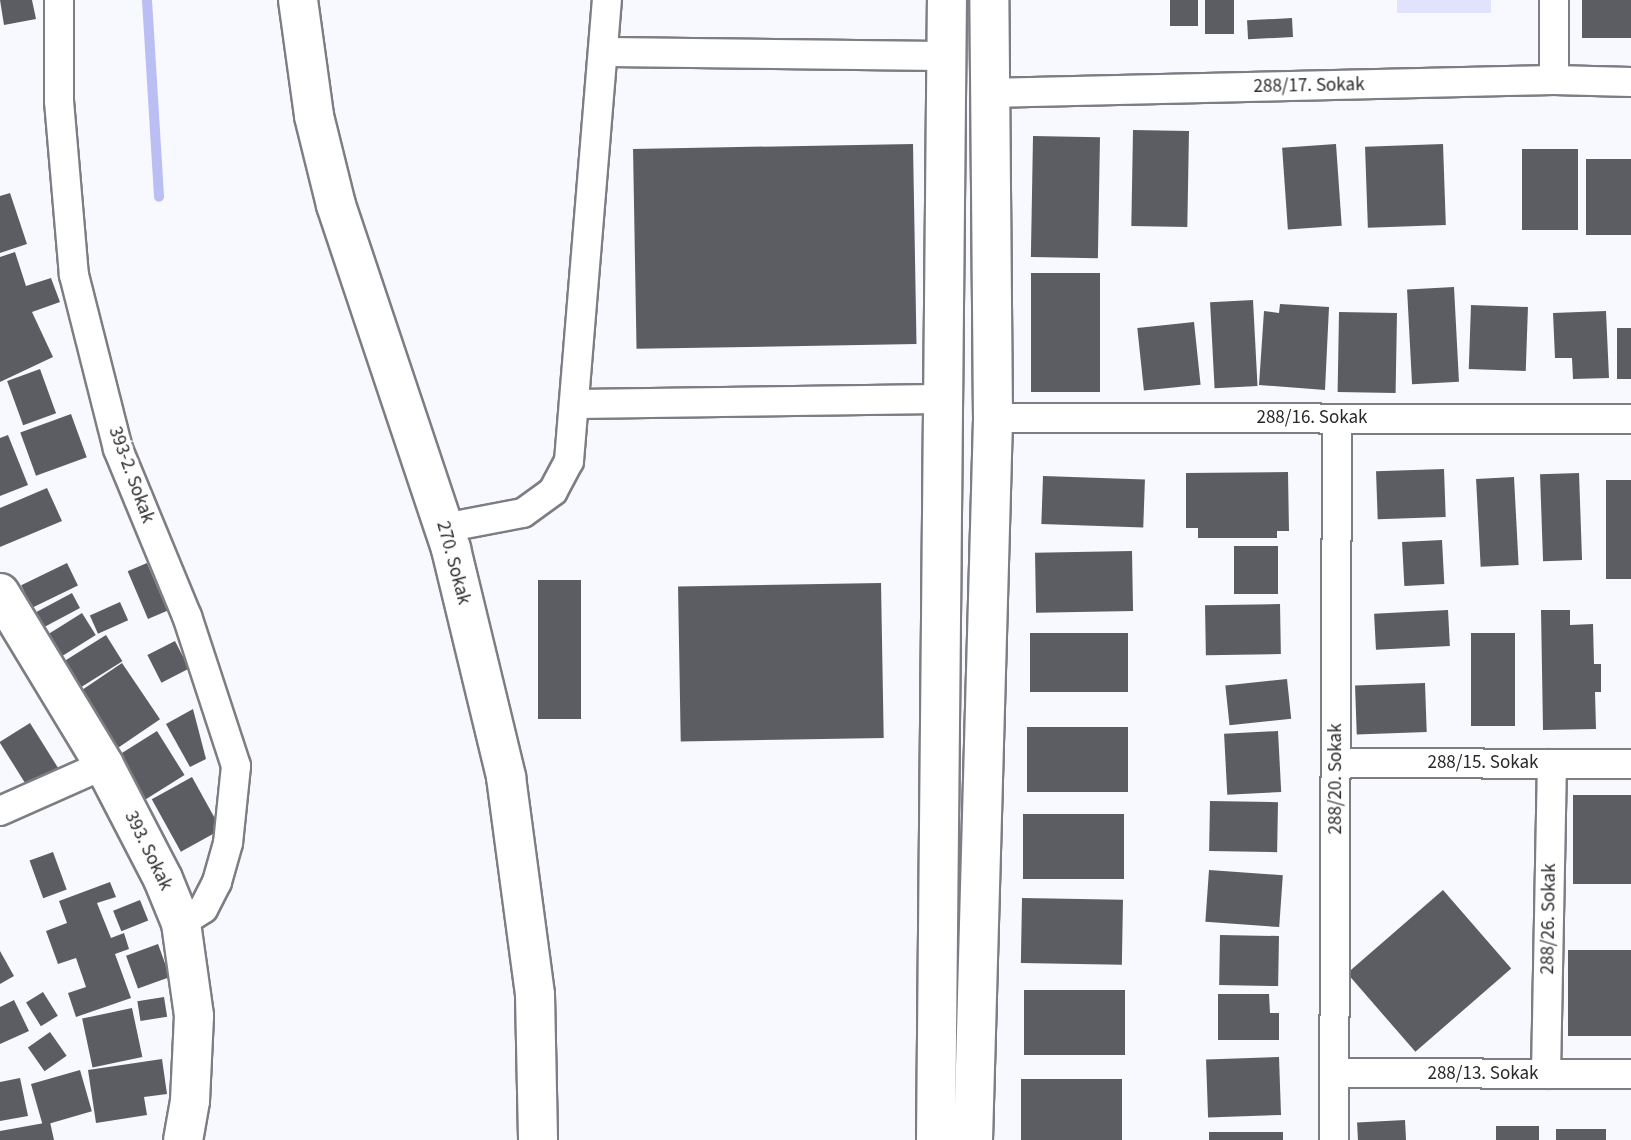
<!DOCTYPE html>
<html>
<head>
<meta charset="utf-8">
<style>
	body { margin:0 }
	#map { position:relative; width:1631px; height:1140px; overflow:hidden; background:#f8f9ff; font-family:"Source Sans 3",sans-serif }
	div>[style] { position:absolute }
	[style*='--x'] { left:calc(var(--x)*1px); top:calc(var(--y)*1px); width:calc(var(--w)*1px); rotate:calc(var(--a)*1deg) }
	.green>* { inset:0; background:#e0e2fe; transform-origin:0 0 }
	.stream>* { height:10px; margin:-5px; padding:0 5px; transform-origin:5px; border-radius:5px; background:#bbbef3 }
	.building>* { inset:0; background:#5c5d63; transform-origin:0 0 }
	.roads { filter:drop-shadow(2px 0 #7d7d84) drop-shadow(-2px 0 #7d7d84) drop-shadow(0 2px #7d7d84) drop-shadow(0 -2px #7d7d84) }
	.street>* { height:28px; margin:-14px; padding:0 14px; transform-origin:14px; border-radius:14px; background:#fff }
	.secondary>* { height:38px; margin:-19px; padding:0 19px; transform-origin:19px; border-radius:19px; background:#fff }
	span { translate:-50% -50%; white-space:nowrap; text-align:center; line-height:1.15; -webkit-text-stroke:7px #fff; paint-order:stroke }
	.street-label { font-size:19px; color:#29292c }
</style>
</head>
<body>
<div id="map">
	<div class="green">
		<div style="left:1397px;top:0;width:94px;height:13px"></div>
	</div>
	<div class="stream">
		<div style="--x:147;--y:0;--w:197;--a:86.5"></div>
	</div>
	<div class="building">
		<div style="clip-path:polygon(0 0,32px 0,36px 19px,4px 25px)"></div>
		<div style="left:1170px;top:0;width:28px;height:26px"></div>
		<div style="left:1205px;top:0;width:29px;height:34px"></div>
		<div style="left:1582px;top:0;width:49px;height:38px"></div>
		<div style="left:1292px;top:18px;width:19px;height:45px;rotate:87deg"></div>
		<div style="left:1133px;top:130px;width:56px;height:96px;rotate:1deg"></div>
		<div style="left:1033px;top:136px;width:67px;height:121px;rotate:1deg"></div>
		<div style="left:913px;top:144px;width:200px;height:280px;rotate:89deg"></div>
		<div style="left:1336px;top:144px;width:82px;height:54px;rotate:86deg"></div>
		<div style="left:1443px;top:144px;width:81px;height:78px;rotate:88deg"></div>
		<div style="left:1522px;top:149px;width:56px;height:81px"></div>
		<div style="left:1586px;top:159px;width:45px;height:76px"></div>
		<div style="clip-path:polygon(10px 193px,27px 244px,0 253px,0 196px)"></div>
		<div style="clip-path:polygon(15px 252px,26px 286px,51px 278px,60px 302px,32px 312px,53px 357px,0 382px,0 257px)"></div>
		<div style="left:1031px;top:273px;width:69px;height:119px"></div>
		<div style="left:1454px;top:287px;width:95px;height:47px;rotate:87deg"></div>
		<div style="left:1253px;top:300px;width:86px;height:43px;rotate:87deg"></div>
		<div style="clip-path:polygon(1280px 304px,1329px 307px,1325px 390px,1259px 385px,1264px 311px,1279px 313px)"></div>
		<div style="left:1471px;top:305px;width:57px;height:64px;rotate:2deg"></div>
		<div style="clip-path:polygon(1606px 311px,1609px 378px,1573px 379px,1572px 358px,1555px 358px,1553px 313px)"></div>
		<div style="left:1339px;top:312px;width:58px;height:80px;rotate:1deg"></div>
		<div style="left:1194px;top:322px;width:63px;height:57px;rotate:84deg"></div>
		<div style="left:1617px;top:328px;width:14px;height:51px"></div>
		<div style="left:40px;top:369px;width:47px;height:35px;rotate:70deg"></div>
		<div style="left:71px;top:414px;width:46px;height:54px;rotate:70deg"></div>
		<div style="clip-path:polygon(8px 435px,28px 485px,0 496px,0 438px)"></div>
		<div style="left:1444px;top:469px;width:48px;height:68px;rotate:88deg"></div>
		<div style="clip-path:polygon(1288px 472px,1289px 531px,1277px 531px,1277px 538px,1198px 538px,1198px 528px,1186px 528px,1186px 473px)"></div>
		<div style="left:1579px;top:473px;width:87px;height:39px;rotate:88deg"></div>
		<div style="left:1043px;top:476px;width:102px;height:48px;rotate:2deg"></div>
		<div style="left:1514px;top:477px;width:88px;height:38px;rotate:87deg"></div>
		<div style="left:1606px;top:480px;width:25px;height:99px"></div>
		<div style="clip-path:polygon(47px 488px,62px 521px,0 547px,0 508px)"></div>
		<div style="left:1442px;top:540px;width:44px;height:40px;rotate:87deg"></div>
		<div style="left:1234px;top:546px;width:44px;height:48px"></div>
		<div style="left:1132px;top:551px;width:60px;height:97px;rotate:89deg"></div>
		<div style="left:67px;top:563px;width:25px;height:51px;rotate:64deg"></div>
		<div style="left:147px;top:563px;width:52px;height:21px;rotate:67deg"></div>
		<div style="left:538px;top:580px;width:43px;height:139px"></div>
		<div style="left:881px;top:583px;width:155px;height:203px;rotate:89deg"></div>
		<div style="left:72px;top:593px;width:17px;height:51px;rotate:62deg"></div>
		<div style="left:120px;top:602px;width:20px;height:33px;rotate:66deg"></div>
		<div style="left:1280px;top:604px;width:50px;height:75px;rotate:89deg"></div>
		<div style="left:1448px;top:610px;width:36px;height:74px;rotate:87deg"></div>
		<div style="clip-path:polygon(1541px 610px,1570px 610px,1570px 625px,1593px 624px,1594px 664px,1601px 664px,1601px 692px,1595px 692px,1596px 729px,1543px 730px)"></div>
		<div style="left:82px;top:613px;width:26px;height:48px;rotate:58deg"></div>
		<div style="left:1128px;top:633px;width:59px;height:98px;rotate:90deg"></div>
		<div style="left:1471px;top:633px;width:44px;height:93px"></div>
		<div style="left:106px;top:635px;width:31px;height:64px;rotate:58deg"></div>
		<div style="left:175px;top:641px;width:31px;height:31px;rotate:63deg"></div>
		<div style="left:122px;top:663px;width:68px;height:55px;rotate:56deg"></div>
		<div style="left:1287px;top:679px;width:40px;height:62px;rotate:84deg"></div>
		<div style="left:1425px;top:683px;width:49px;height:70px;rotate:88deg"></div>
		<div style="clip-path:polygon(193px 709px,206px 759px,190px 767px,166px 724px)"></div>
		<div style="left:30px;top:723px;width:58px;height:36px;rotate:58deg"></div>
		<div style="left:1027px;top:727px;width:101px;height:65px"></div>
		<div style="left:157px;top:731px;width:52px;height:55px;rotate:58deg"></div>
		<div style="left:1278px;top:731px;width:61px;height:54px;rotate:87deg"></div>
		<div style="left:192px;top:777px;width:60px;height:46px;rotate:61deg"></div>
		<div style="left:1631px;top:795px;width:89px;height:58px;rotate:90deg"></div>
		<div style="left:1210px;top:801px;width:68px;height:50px;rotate:1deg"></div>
		<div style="left:1124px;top:814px;width:65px;height:101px;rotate:90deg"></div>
		<div style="left:53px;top:852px;width:40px;height:25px;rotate:70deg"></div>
		<div style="left:1209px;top:870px;width:74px;height:52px;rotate:4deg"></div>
		<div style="clip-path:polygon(110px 882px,116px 897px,97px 903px,111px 938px,124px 933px,129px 949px,115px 954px,131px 998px,76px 1017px,68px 993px,86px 987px,76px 958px,58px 964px,46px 931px,67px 923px,59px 901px)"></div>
		<div style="left:1443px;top:890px;width:104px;height:127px;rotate:49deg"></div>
		<div style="left:1022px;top:898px;width:101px;height:65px;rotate:1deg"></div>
		<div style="left:140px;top:900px;width:22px;height:29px;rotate:68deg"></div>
		<div style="left:1220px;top:935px;width:59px;height:50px;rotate:1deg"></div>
		<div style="left:158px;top:944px;width:35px;height:34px;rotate:70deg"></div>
		<div style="left:1568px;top:950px;width:63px;height:86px"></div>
		<div style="clip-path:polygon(0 951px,14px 976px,0 984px)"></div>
		<div style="left:1024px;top:990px;width:101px;height:65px"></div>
		<div style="left:43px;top:992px;width:28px;height:20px;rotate:58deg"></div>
		<div style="clip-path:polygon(1218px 994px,1269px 994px,1270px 1013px,1279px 1013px,1279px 1040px,1218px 1040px)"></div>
		<div style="left:164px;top:997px;width:20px;height:27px;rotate:81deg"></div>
		<div style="clip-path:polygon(14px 1000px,29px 1031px,0 1044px,0 1007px)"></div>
		<div style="left:132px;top:1008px;width:50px;height:51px;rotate:78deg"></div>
		<div style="left:50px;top:1032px;width:29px;height:27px;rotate:55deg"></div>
		<div style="left:1279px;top:1057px;width:58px;height:73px;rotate:88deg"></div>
		<div style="clip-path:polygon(162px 1059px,167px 1094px,144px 1097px,147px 1115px,96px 1123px,88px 1070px)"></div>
		<div style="left:80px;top:1070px;width:43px;height:51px;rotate:74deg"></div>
		<div style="clip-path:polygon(20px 1078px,28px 1116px,0 1121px,0 1082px)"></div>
		<div style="left:1021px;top:1079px;width:101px;height:61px"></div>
		<div style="left:1405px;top:1120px;width:20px;height:48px;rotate:87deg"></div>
		<div style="clip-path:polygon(50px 1122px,54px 1140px,0 1140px,0 1131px)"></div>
		<div style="left:1496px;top:1126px;width:43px;height:14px"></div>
		<div style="left:1556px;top:1129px;width:50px;height:11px"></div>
		<div style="left:1283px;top:1132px;width:8px;height:74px;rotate:90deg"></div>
	</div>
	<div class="roads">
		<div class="street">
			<div style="--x:59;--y:0;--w:101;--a:90"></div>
			<div style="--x:59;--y:101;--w:175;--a:85.1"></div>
			<div style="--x:74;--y:275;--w:179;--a:75.8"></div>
			<div style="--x:118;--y:449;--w:181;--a:67.6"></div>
			<div style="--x:187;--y:616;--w:158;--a:71.9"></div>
			<div style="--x:236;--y:766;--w:77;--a:95.9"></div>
			<div style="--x:228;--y:843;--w:41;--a:105.8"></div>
			<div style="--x:217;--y:882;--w:30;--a:117"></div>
			<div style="--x:203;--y:909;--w:26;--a:148"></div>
			<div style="--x:1554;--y:0;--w:80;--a:90"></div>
			<div style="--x:603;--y:52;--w:343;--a:0.7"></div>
			<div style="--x:988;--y:93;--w:566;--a:-1.32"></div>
			<div style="--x:1554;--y:80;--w:77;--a:1.5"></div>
			<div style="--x:574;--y:404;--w:368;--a:-0.8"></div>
			<div style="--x:993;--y:418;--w:638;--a:0.09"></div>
			<div style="--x:444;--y:528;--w:80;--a:-10.8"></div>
			<div style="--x:523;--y:513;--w:37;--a:-36"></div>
			<div style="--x:553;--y:491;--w:34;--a:-62"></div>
			<div style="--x:569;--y:461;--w:463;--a:-85.3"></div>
			<div style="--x:1336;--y:763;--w:295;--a:0.2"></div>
			<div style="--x:0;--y:811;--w:114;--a:-23.9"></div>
			<div style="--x:1335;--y:1073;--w:296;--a:0.2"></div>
			<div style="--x:1546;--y:1074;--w:310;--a:-88.9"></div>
			<div style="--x:1334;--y:1140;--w:721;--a:-89.76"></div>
		</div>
		<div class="secondary">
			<div style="--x:298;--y:0;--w:117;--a:82.1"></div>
			<div style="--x:314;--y:116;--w:92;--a:76.1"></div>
			<div style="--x:336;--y:205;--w:363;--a:71.5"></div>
			<div style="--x:451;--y:549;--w:235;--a:76.4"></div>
			<div style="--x:506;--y:777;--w:220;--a:82.4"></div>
			<div style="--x:535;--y:995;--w:145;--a:88.8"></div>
			<div style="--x:0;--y:593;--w:201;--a:58.8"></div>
			<div style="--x:104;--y:765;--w:128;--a:62.6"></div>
			<div style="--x:163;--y:879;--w:48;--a:67.8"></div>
			<div style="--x:181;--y:923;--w:94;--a:82"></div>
			<div style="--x:194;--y:1016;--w:85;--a:92.7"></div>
			<div style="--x:190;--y:1101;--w:40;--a:100"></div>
			<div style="--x:936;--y:1140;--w:1140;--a:-89.45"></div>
			<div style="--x:973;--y:1140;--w:722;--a:-88.41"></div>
			<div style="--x:993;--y:418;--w:418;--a:-90.5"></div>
		</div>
	</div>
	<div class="street-label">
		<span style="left:1309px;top:86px;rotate:-1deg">288/17. Sokak</span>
		<span style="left:1312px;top:418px">288/16. Sokak</span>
		<span style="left:131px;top:475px;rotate:70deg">393-2. Sokak</span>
		<span style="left:453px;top:563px;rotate:75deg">270. Sokak</span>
		<span style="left:1483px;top:763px">288/15. Sokak</span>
		<span style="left:1336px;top:779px;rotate:-90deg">288/20. Sokak</span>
		<span style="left:148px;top:851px;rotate:64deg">393. Sokak</span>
		<span style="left:1549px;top:919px;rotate:-89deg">288/26. Sokak</span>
		<span style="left:1483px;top:1074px">288/13. Sokak</span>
	</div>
</div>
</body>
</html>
